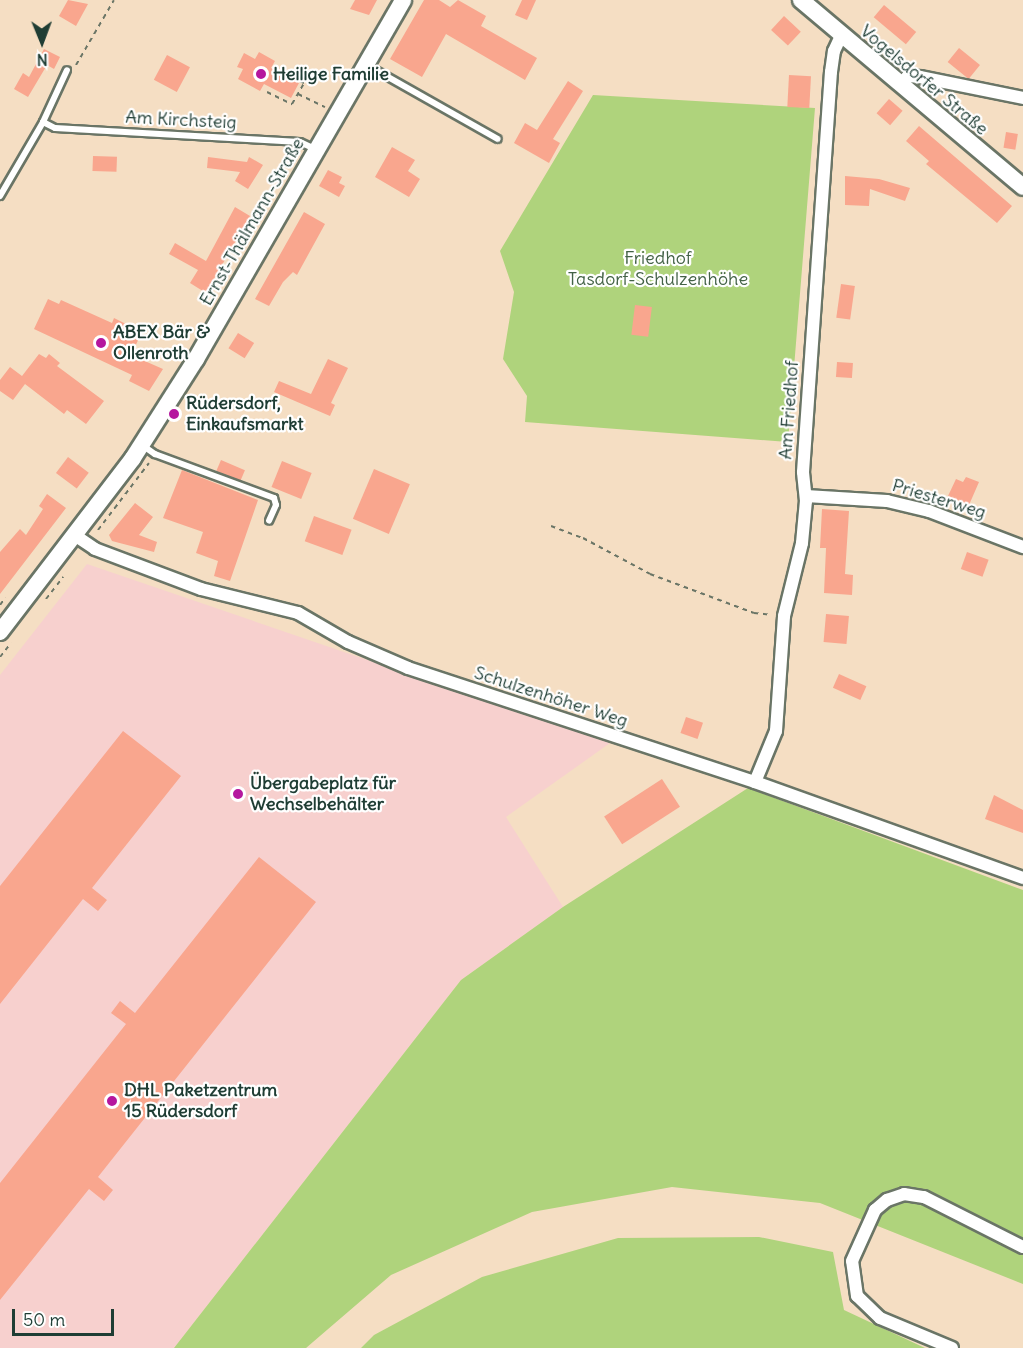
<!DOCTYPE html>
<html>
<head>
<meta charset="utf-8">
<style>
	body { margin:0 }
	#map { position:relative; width:1023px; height:1348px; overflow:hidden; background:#f5dec3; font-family:Delius,sans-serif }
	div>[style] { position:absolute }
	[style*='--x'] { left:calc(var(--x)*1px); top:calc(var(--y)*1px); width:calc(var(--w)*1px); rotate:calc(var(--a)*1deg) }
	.built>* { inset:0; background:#f7d0ce }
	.green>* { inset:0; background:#afd37c }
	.building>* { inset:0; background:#f9a68e; transform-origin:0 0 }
	.path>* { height:2px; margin-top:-1px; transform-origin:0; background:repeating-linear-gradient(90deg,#6a7566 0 4.5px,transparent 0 9px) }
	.roads { filter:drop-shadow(2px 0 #6a7566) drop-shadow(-2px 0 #6a7566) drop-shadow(0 2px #6a7566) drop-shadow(0 -2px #6a7566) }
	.lane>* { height:6px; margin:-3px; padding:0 3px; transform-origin:3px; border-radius:3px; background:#fff }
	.street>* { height:12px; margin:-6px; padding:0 6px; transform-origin:6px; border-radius:6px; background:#fff }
	.secondary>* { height:16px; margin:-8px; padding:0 8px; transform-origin:8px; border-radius:8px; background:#fff }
	.dots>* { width:16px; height:16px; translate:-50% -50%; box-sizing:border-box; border:3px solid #fff; border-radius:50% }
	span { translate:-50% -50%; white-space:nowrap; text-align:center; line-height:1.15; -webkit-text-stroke:4.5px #fff; paint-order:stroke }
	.poi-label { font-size:18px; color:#1f3d34; font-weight:700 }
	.left { translate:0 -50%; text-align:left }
	.street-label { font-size:18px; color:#1f3d34 }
	.park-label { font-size:18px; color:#436246 }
	.north { position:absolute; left:12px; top:12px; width:60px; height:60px; -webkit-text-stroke:4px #fff; paint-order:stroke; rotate:179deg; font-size:16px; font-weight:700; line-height:24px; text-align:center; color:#1f3d34 }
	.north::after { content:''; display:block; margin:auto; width:21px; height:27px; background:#1f3d34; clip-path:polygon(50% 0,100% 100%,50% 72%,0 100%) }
	.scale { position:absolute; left:12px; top:1309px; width:102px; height:27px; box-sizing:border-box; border:3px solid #1f3d34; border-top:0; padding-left:8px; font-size:18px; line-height:21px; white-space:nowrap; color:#1f3d34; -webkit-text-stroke:4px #fff; paint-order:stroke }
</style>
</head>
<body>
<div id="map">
	<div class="built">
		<div style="clip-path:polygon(87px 564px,610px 743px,506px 817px,563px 907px,461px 980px,174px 1348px,0 1348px,0 675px)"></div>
	</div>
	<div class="green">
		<div style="clip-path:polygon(593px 95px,815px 108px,788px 442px,525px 422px,527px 396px,503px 359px,514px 292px,500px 251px)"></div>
		<div style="clip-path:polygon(748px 788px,1023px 890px,1023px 1284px,820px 1203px,672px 1187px,532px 1212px,391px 1275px,306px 1348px,174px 1348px,461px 980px,563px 907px)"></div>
		<div style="clip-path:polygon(759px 1237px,833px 1252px,844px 1310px,925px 1348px,361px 1348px,374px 1335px,482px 1277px,618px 1238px)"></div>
	</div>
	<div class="building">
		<div style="clip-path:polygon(68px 0,88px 4px,76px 26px,59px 16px)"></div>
		<div style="clip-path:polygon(355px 0,377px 0,369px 15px,350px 9px)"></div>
		<div style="clip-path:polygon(424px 0,439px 0,450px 7px,458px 0,486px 16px,481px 26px,537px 58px,525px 80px,446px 34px,422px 77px,390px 59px)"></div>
		<div style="clip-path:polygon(522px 0,536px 0,527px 20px,515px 15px)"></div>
		<div style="left:884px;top:5px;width:42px;height:16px;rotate:40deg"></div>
		<div style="left:784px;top:16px;width:23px;height:19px;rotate:43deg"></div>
		<div style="left:959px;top:48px;width:27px;height:18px;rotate:39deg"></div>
		<div style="clip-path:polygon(44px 49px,60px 57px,54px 69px,47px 65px,28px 97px,14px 89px,23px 73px,29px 77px)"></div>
		<div style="clip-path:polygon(259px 52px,275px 61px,271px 68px,299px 83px,291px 98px,264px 84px,260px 91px,238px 79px,243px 69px,237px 67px,244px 53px,255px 59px)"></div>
		<div style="left:167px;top:55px;width:26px;height:28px;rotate:28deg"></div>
		<div style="left:789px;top:75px;width:22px;height:32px;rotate:3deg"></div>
		<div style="clip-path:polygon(568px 81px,583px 91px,553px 139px,560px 143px,549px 163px,514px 143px,525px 123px,537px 130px)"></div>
		<div style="left:889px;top:99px;width:18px;height:19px;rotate:41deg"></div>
		<div style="clip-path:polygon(919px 126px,1012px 206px,997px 223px,926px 164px,929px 161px,906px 141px)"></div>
		<div style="left:1006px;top:132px;width:12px;height:16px;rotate:9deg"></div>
		<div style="clip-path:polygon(392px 147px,415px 160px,408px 171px,420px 179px,409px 197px,375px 177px)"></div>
		<div style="left:93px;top:156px;width:24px;height:15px;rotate:2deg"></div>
		<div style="clip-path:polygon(208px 157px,247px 162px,249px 157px,263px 165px,248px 189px,235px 181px,240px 172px,207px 168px)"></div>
		<div style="clip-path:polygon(328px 170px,342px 177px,339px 183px,345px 186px,339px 197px,319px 186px)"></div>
		<div style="clip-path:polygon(845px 176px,879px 179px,910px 188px,905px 201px,870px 189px,869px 206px,845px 205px)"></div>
		<div style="clip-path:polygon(235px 207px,250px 216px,206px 293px,190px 283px,198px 270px,169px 254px,175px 243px,206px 261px)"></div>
		<div style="clip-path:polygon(304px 212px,325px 224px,297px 275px,293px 272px,283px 282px,269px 306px,255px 299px)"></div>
		<div style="left:841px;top:284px;width:14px;height:34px;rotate:8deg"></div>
		<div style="clip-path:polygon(48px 299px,59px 304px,61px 300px,112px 323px,114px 318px,142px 332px,131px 355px,163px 369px,149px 391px,129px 381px,132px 375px,34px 329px)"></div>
		<div style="left:635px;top:305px;width:17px;height:30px;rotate:7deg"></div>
		<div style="left:238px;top:333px;width:19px;height:18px;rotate:32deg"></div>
		<div style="clip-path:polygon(39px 354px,46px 358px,49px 354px,60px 363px,57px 366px,104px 401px,86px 424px,67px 410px,64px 414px,25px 384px,13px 400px,0 391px,0 380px,10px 367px,22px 376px)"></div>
		<div style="clip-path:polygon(328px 359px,348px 368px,331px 403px,335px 405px,330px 416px,274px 392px,279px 381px,311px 394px)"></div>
		<div style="left:837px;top:362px;width:16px;height:15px;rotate:4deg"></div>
		<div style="left:68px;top:457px;width:26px;height:20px;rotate:37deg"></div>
		<div style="left:221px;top:460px;width:26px;height:12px;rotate:23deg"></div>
		<div style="left:282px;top:461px;width:32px;height:28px;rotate:22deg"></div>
		<div style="left:374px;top:469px;width:39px;height:54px;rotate:23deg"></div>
		<div style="clip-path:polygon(182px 470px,258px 500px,230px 581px,214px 576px,218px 561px,196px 553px,203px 532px,163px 518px)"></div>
		<div style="clip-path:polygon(966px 477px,979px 482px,969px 505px,948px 496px,956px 479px,963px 482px)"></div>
		<div style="clip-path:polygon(47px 494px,66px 508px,0 594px,0 552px,20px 529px,26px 535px,43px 509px,39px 506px)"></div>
		<div style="clip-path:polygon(135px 503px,153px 517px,139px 535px,157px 542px,154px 552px,112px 541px,109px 535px)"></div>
		<div style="clip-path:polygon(822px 509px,849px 511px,845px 574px,853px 575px,852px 595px,824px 593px,826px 548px,820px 548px)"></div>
		<div style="left:314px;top:516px;width:40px;height:27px;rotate:20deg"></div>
		<div style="left:967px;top:552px;width:23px;height:18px;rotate:20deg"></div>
		<div style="left:826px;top:614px;width:23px;height:28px;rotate:5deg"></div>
		<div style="left:839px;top:674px;width:30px;height:15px;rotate:24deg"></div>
		<div style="left:686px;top:717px;width:18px;height:17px;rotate:19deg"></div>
		<div style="clip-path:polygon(123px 731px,181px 776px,92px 888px,107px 900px,98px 911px,83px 899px,0 1004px,0 886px)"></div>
		<div style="left:662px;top:779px;width:33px;height:69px;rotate:57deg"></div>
		<div style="clip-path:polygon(994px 795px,1023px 810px,1023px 833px,985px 819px)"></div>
		<div style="clip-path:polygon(259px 857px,316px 902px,98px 1177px,113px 1190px,104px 1201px,89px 1189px,0 1300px,0 1183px,126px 1024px,111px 1013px,120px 1001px,135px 1013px)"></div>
	</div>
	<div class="path">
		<div style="--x:76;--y:65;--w:75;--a:-59.7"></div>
		<div style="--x:267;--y:92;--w:28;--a:26"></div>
		<div style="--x:292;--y:104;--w:24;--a:-60"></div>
		<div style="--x:304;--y:83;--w:11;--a:-153"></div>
		<div style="--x:298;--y:94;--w:30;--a:26"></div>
		<div style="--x:551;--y:526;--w:34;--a:21"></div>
		<div style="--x:583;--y:538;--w:76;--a:28.2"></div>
		<div style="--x:650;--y:574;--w:111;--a:20.6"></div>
		<div style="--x:754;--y:613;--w:18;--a:6"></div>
		<div style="--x:98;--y:530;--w:84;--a:-52.7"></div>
		<div style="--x:46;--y:599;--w:28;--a:-52"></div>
		<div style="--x:0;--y:605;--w:9;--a:-54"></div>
		<div style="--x:0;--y:657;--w:18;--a:-52"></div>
	</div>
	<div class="roads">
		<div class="lane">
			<div style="--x:367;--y:65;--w:150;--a:29.5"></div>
			<div style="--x:43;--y:122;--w:13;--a:27"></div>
			<div style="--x:55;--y:128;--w:245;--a:3.3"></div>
			<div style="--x:300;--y:142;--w:17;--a:25"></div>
			<div style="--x:0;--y:196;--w:86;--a:-59.8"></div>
			<div style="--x:43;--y:122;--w:57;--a:-65.2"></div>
			<div style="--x:142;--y:445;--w:16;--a:35"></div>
			<div style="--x:155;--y:454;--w:127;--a:20.3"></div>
			<div style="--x:274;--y:498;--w:7;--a:74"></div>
			<div style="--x:276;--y:505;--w:17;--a:114"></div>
		</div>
		<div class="street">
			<div style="--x:900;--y:85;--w:12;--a:-48"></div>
			<div style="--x:908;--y:76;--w:12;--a:5"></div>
			<div style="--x:920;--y:77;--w:105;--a:11.5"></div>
			<div style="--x:806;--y:496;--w:81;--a:3.5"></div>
			<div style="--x:887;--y:501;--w:43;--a:13.4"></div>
			<div style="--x:929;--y:511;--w:101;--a:21"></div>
			<div style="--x:76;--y:536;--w:23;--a:34"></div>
			<div style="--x:95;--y:549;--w:113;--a:20.7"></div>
			<div style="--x:201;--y:589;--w:100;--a:13.9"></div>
			<div style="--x:298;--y:613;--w:58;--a:30.1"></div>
			<div style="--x:348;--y:642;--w:65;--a:23.4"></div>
			<div style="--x:408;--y:668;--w:365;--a:18.2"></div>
			<div style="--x:755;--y:782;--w:285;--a:19.7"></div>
			<div style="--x:755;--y:782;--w:55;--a:-67.6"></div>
			<div style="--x:776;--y:731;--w:115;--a:-86"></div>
			<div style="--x:784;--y:616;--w:75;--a:-76.1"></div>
			<div style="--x:802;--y:543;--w:42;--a:-84.6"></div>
			<div style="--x:806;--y:501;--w:29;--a:-96"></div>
			<div style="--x:803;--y:472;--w:401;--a:-86"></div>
			<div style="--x:831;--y:72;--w:21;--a:-82"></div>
			<div style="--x:834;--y:51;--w:17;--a:-65"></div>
			<div style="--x:952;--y:1348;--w:78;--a:-157.4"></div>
			<div style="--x:880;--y:1318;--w:32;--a:-136"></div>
			<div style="--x:857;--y:1296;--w:35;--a:-98"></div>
			<div style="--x:852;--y:1261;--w:56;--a:-65.7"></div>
			<div style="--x:875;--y:1210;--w:16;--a:-40"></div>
			<div style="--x:887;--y:1200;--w:18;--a:-19"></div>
			<div style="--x:904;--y:1194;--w:20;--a:9"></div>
			<div style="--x:924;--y:1197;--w:111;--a:26.8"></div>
		</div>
		<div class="secondary">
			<div style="--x:801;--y:0;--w:290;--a:40.1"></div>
			<div style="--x:0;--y:632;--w:219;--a:-52.6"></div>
			<div style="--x:133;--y:458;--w:117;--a:-57.5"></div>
			<div style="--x:196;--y:359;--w:414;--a:-60"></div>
		</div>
	</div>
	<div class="dots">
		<div style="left:261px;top:74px;background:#b5179e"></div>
		<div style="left:101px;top:343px;background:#b5179e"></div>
		<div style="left:174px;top:414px;background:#b5179e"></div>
		<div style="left:238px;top:794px;background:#b5179e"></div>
		<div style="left:112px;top:1101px;background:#b5179e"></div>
	</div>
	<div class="poi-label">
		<span class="left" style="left:273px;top:74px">Heilige Familie</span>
		<span class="left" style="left:113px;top:343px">ABEX Bär &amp;<br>Ollenroth</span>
		<span class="left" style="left:186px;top:414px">Rüdersdorf,<br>Einkaufsmarkt</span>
		<span class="left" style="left:250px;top:794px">Übergabeplatz für<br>Wechselbehälter</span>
		<span class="left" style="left:124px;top:1101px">DHL Paketzentrum<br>15 Rüdersdorf</span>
	</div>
	<div class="street-label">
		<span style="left:924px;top:80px;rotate:40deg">Vogelsdorfer Straße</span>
		<span style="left:181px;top:120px;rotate:3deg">Am Kirchsteig</span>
		<span style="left:252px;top:222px;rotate:-60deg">Ernst-Thälmann-Straße</span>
		<span style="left:789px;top:410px;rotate:-86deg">Am Friedhof</span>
		<span style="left:939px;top:499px;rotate:17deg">Priesterweg</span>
		<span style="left:551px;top:697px;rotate:18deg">Schulzenhöher Weg</span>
	</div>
	<div class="park-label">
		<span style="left:658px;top:269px">Friedhof<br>Tasdorf-Schulzenhöhe</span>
	</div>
	<div class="north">N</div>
	<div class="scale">50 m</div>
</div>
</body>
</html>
